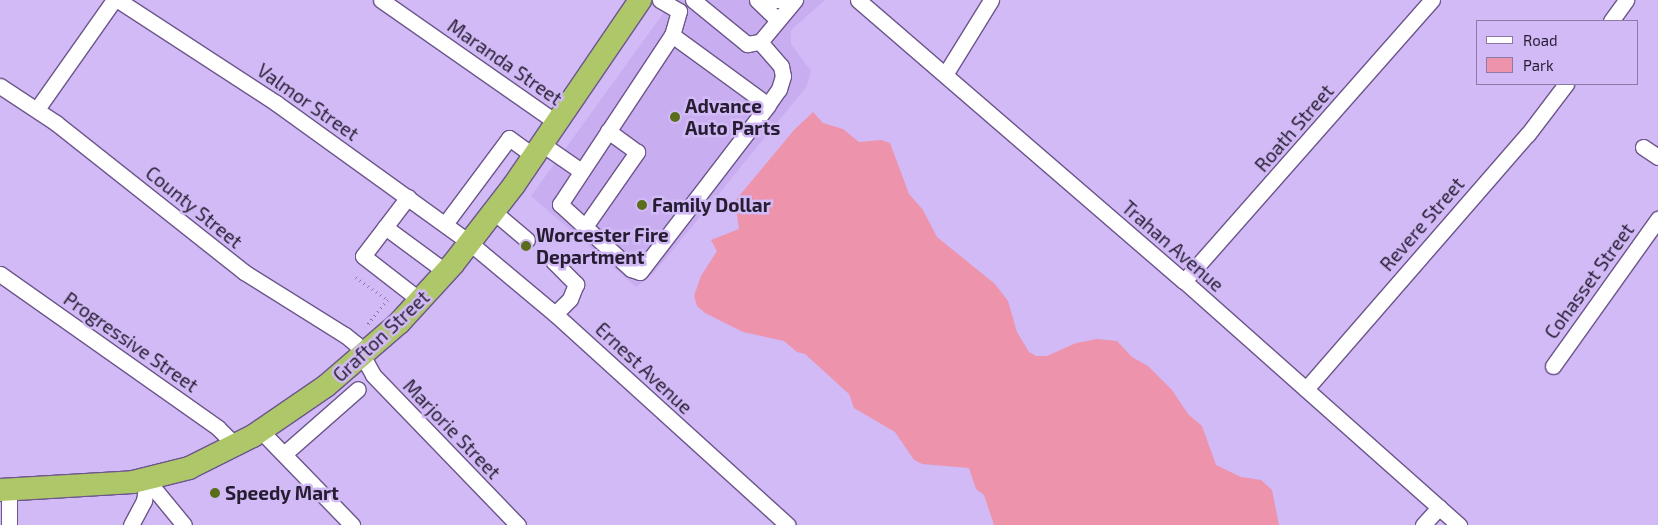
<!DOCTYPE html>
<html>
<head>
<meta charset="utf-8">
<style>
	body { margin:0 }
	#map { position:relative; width:1658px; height:525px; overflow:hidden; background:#d1baf5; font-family:"Exo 2",sans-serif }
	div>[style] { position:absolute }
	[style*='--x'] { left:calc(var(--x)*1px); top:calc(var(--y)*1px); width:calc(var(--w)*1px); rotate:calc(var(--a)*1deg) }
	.built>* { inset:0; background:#c8aef0 }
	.green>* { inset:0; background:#ed93ac }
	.path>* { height:2.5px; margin-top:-1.25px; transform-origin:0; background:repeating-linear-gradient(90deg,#81719b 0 1px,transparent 0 5px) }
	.roads { filter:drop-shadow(1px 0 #6c568b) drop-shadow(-1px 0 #6c568b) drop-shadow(0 1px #6c568b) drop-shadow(0 -1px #6c568b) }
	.minor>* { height:15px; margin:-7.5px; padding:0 7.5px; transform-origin:7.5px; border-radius:7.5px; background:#fff }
	.highway>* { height:22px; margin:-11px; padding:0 11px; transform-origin:11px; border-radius:11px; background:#aec869 }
	.dots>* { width:14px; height:14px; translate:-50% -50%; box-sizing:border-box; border:2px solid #d1baf5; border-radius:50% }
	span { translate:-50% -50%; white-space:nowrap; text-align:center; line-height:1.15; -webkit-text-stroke:5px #d1baf5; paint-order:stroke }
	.street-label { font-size:19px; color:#261d33 }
	.poi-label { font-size:19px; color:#261d33; font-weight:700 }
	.left { translate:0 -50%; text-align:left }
	.legend { position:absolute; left:1476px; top:20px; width:162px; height:65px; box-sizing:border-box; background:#d1baf5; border:1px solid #8d7ba7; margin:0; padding:6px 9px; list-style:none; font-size:15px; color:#261d33 }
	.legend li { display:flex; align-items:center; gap:10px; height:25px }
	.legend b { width:25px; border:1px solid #8d7ba7 }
</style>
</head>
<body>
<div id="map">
	<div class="built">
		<div style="clip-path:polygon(668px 0,825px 0,791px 30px,791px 44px,811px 71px,807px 86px,654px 273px,636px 287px,531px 196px,662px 15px)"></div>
	</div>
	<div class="green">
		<div style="clip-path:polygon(813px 112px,823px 123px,843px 129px,859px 142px,881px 140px,890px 143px,909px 194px,923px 210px,937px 237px,995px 284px,1008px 301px,1017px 332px,1029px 352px,1036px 356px,1047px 356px,1076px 343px,1097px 339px,1117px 341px,1132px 357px,1148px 366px,1172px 390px,1188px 414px,1202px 426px,1216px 465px,1241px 477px,1261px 480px,1272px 490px,1279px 525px,994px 525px,984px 495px,976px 489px,969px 468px,922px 464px,914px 460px,895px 432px,854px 408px,849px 394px,805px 354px,797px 352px,784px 341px,743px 332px,705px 313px,697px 306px,694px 296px,701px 276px,717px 251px,711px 240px,739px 229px,735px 201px,794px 130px)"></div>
	</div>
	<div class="path">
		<div style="--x:356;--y:277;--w:39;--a:36"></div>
		<div style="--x:388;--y:300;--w:35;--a:129"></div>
	</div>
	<div class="roads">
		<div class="minor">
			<div style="--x:118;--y:0;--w:189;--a:33.1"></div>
			<div style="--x:276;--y:103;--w:239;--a:35.8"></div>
			<div style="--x:470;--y:243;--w:111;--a:39.9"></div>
			<div style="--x:555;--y:314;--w:314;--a:42.2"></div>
			<div style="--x:381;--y:0;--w:215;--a:34.9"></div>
			<div style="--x:660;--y:0;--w:22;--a:30"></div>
			<div style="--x:679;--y:11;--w:25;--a:106"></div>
			<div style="--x:672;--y:35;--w:203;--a:123.5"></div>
			<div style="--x:560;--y:204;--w:96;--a:42.5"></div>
			<div style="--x:631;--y:269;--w:9;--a:18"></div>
			<div style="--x:640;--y:272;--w:210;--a:-52.5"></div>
			<div style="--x:768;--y:105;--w:119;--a:-143.9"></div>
			<div style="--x:693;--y:0;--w:70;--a:39.2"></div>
			<div style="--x:747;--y:44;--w:13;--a:-9"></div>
			<div style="--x:760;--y:42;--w:55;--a:-50.2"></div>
			<div style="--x:757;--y:0;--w:29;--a:44"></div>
			<div style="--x:769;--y:0;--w:11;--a:0"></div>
			<div style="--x:858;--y:0;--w:430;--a:40.8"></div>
			<div style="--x:1184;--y:281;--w:368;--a:41.6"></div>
			<div style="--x:1611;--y:21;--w:26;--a:-54"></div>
			<div style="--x:760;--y:42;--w:32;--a:49"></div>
			<div style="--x:781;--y:66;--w:10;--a:79"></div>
			<div style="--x:783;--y:76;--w:14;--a:107"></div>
			<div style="--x:779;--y:89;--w:19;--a:125"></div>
			<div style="--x:946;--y:73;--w:86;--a:-58.3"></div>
			<div style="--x:0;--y:86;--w:67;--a:33.5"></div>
			<div style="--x:56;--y:123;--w:240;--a:38.4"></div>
			<div style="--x:244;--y:272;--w:119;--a:32"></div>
			<div style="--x:345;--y:335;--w:14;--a:39"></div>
			<div style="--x:356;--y:344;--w:35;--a:61"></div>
			<div style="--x:373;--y:375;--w:209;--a:46"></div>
			<div style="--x:37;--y:109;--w:133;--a:-54.8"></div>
			<div style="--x:542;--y:144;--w:47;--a:34.7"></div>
			<div style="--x:1643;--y:147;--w:18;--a:34"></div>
			<div style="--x:408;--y:197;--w:74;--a:127.3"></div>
			<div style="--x:363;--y:256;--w:73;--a:37.8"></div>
			<div style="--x:494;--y:212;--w:43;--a:40.3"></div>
			<div style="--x:445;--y:224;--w:107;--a:-53.3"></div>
			<div style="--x:509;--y:138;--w:31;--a:36"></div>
			<div style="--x:385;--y:227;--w:76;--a:36.4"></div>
			<div style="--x:584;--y:228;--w:93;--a:-55.1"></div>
			<div style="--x:637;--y:152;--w:36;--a:-144"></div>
			<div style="--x:553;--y:261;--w:33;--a:45"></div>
			<div style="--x:576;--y:284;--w:16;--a:112"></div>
			<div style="--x:570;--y:299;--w:21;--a:135"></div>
			<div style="--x:0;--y:274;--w:267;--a:35.2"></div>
			<div style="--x:218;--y:428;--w:25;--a:45"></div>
			<div style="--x:1184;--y:281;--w:375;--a:-48.6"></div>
			<div style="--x:1553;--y:366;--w:181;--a:-54.5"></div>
			<div style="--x:1306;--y:389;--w:338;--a:-49"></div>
			<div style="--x:1528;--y:134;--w:63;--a:-52.8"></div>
			<div style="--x:261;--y:431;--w:131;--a:45.9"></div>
			<div style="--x:284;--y:454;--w:98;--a:-41.3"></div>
			<div style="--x:147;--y:480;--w:58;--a:50.6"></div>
			<div style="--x:9;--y:490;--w:35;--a:90"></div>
			<div style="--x:131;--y:525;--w:27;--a:-62"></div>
			<div style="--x:144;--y:501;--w:21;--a:-82"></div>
			<div style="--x:1423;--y:525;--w:24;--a:-48"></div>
		</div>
		<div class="highway">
			<div style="--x:0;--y:490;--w:133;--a:-3.4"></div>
			<div style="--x:133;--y:482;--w:58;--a:-14"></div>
			<div style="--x:189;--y:468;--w:72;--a:-26.6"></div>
			<div style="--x:253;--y:436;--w:88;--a:-34.4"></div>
			<div style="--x:326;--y:386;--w:96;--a:-40.8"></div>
			<div style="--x:399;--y:323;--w:80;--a:-47.5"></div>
			<div style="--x:453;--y:264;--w:100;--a:-52.3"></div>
			<div style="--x:514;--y:185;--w:224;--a:-55.7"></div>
		</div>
	</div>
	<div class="dots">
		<div style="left:675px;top:117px;background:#5a6d1b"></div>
		<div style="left:642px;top:205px;background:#5a6d1b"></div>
		<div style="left:526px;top:246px;background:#5a6d1b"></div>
		<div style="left:215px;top:493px;background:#5a6d1b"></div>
	</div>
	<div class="street-label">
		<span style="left:505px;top:62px;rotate:35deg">Maranda Street</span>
		<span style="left:308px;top:102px;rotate:35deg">Valmor Street</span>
		<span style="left:1294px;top:128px;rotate:-49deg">Roath Street</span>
		<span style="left:194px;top:207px;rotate:39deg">County Street</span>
		<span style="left:1422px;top:224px;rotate:-49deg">Revere Street</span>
		<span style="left:1173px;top:246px;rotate:41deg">Trahan Avenue</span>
		<span style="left:1589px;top:281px;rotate:-54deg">Cohasset Street</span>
		<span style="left:381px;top:336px;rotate:-43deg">Grafton Street</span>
		<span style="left:131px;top:342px;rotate:35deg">Progressive Street</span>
		<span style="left:644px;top:368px;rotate:43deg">Ernest Avenue</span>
		<span style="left:452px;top:429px;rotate:46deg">Marjorie Street</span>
	</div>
	<div class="poi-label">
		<span class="left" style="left:685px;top:117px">Advance<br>Auto Parts</span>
		<span class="left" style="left:652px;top:205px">Family Dollar</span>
		<span class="left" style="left:536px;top:246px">Worcester Fire<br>Department</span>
		<span class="left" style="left:225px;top:493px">Speedy Mart</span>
	</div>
	<ul class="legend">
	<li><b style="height:6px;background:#fff"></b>Road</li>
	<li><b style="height:14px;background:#ed93ac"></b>Park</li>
	</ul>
</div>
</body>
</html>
